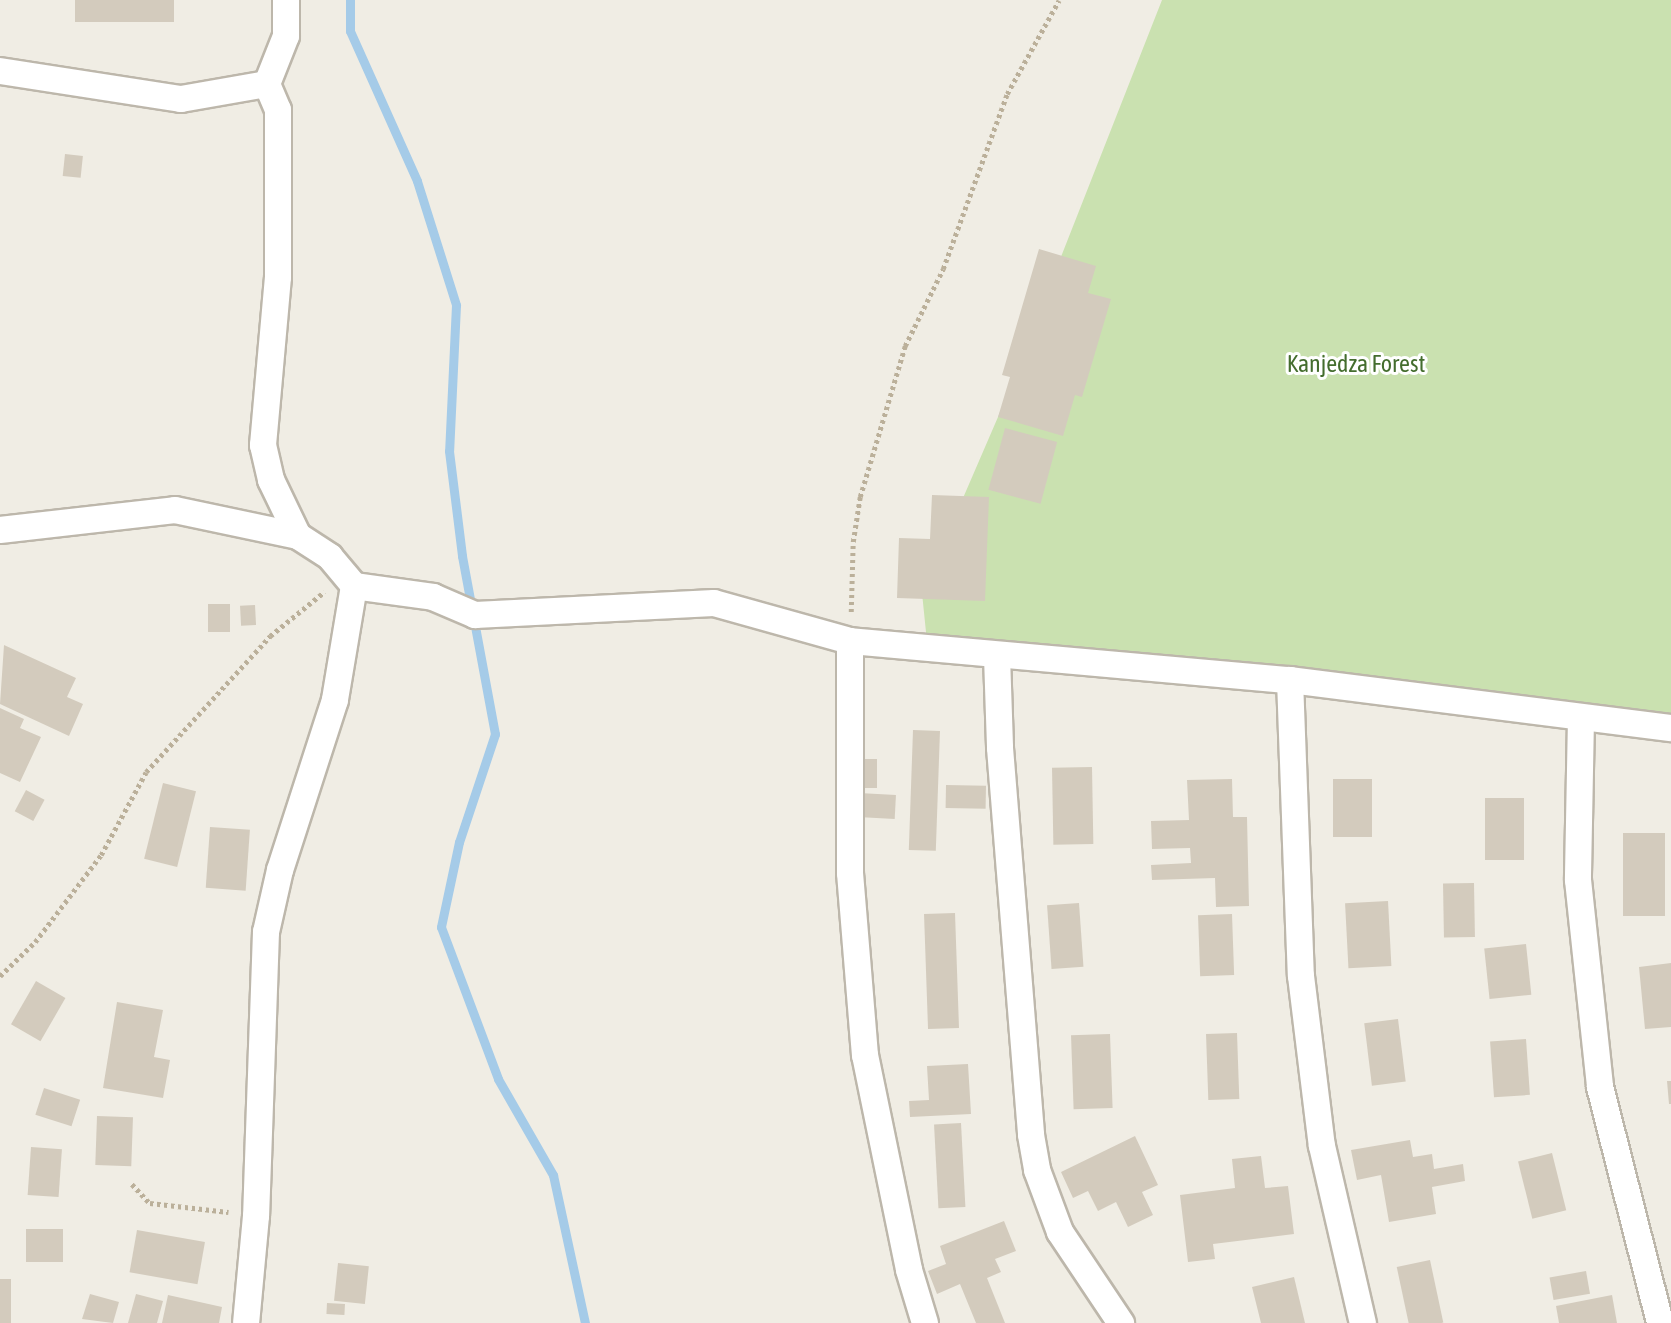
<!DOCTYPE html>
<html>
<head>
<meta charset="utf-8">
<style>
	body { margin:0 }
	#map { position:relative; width:1671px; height:1323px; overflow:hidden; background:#f0ede4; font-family:"Asap Condensed",sans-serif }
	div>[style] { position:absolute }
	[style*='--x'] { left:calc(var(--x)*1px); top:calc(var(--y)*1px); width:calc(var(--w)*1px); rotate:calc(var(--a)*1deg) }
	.green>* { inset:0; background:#cae1b0 }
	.stream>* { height:9px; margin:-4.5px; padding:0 4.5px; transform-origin:4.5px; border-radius:4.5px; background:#a5cbe8 }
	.building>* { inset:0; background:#d3cbbd; transform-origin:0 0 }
	.path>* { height:4.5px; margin-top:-2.25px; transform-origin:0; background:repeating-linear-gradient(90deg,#bbb09a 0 3.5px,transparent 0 7px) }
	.roads { filter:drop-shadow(2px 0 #bdb7ab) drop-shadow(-2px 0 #bdb7ab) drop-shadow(0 2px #bdb7ab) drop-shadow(0 -2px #bdb7ab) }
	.street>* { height:26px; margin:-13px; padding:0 13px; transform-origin:13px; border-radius:13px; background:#fff }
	span { translate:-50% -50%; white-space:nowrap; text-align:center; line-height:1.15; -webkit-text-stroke:6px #fff; paint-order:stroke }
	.park-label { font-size:24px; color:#446d2e }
</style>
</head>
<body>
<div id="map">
	<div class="green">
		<div style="clip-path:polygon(1162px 0,1671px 0,1671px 715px,927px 642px,922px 593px,998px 417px)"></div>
	</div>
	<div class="stream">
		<div style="--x:350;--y:0;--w:31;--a:90"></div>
		<div style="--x:350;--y:31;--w:164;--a:65.9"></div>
		<div style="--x:417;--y:181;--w:130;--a:72.5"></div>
		<div style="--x:456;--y:305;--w:146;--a:92.7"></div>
		<div style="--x:449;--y:451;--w:106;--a:82.9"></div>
		<div style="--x:462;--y:556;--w:181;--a:79.5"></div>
		<div style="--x:495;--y:734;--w:114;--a:108.4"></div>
		<div style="--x:459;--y:842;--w:87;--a:102"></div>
		<div style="--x:441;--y:927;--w:162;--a:69.4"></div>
		<div style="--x:498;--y:1079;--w:111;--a:60.2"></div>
		<div style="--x:553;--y:1175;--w:151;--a:77.8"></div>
	</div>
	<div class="building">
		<div style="left:75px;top:0;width:99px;height:22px"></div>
		<div style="left:65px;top:154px;width:18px;height:22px;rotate:6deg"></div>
		<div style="clip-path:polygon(1039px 249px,1096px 266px,1088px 293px,1111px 299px,1082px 397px,1075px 395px,1063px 436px,998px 417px,1010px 377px,1002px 375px)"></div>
		<div style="left:1005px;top:428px;width:54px;height:64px;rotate:15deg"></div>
		<div style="clip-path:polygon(932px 495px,989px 497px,985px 601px,897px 598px,899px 538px,930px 539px)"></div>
		<div style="left:230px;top:604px;width:28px;height:22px;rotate:90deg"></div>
		<div style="left:255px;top:605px;width:20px;height:15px;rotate:87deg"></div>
		<div style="clip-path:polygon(4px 645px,76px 678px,67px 697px,83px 704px,69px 736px,0 704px)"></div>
		<div style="clip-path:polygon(0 708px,24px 719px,20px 728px,41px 737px,20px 782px,0 773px)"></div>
		<div style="left:913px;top:730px;width:27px;height:120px;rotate:2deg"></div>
		<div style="left:856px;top:759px;width:21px;height:29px"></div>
		<div style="left:1092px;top:767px;width:77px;height:40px;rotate:89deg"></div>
		<div style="clip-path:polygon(1232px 779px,1233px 817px,1247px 817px,1249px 906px,1216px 907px,1215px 878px,1152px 880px,1151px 865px,1191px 863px,1190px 848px,1152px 849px,1151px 821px,1189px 820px,1187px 780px)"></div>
		<div style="left:1333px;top:779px;width:39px;height:58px"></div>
		<div style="left:163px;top:783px;width:34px;height:78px;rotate:14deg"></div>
		<div style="left:946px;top:785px;width:40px;height:23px;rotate:1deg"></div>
		<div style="left:26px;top:790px;width:21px;height:24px;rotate:28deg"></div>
		<div style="left:859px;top:793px;width:37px;height:24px;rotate:3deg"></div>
		<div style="left:1485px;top:798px;width:39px;height:62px"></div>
		<div style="left:210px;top:827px;width:40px;height:61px;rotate:4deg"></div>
		<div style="left:1623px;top:833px;width:42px;height:83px"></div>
		<div style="left:1474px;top:883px;width:54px;height:31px;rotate:89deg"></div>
		<div style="left:1388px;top:901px;width:65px;height:43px;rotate:87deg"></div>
		<div style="left:1079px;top:903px;width:64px;height:32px;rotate:86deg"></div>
		<div style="left:955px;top:913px;width:115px;height:31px;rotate:88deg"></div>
		<div style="left:1232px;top:914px;width:61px;height:34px;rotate:88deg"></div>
		<div style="left:1526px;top:944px;width:51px;height:42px;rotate:84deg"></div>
		<div style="clip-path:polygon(1671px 963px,1671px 1027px,1645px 1029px,1639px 967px)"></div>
		<div style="left:36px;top:981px;width:34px;height:50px;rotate:30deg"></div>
		<div style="clip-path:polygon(117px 1002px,163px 1010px,154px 1057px,170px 1060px,163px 1098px,103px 1088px)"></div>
		<div style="left:1398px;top:1019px;width:63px;height:34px;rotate:83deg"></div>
		<div style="left:1237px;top:1033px;width:66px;height:31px;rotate:88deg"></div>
		<div style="left:1110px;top:1034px;width:74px;height:39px;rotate:88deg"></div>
		<div style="left:1526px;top:1039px;width:56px;height:36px;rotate:86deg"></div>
		<div style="clip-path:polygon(968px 1064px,971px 1114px,910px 1117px,909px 1101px,929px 1100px,927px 1066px)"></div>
		<div style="clip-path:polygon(1667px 1081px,1671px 1081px,1671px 1104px,1669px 1104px)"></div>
		<div style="left:44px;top:1088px;width:38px;height:28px;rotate:18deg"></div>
		<div style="left:97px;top:1116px;width:36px;height:49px;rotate:2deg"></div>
		<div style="left:961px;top:1123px;width:84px;height:27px;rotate:87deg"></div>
		<div style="clip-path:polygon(1135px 1136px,1158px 1185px,1142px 1192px,1153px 1215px,1128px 1227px,1116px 1202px,1098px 1211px,1088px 1191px,1073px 1198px,1061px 1172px)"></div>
		<div style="clip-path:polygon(1410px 1140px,1413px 1157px,1432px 1154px,1434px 1169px,1463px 1164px,1465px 1181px,1432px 1187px,1436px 1214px,1389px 1222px,1381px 1175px,1357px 1180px,1351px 1150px)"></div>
		<div style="left:31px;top:1147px;width:31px;height:48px;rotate:4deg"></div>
		<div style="left:1552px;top:1153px;width:59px;height:35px;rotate:76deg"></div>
		<div style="clip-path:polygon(1261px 1156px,1265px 1188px,1288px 1186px,1294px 1234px,1213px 1244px,1215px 1259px,1188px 1262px,1180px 1195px,1235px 1188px,1232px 1159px)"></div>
		<div style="clip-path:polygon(1004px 1221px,1016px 1251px,995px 1259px,1001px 1272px,987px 1278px,1005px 1323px,976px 1323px,960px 1284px,937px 1294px,928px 1271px,946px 1264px,940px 1246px)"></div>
		<div style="left:26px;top:1229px;width:37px;height:33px"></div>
		<div style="left:137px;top:1230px;width:69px;height:43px;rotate:10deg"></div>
		<div style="left:1430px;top:1260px;width:64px;height:34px;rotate:78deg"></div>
		<div style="left:338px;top:1263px;width:31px;height:38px;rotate:6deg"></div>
		<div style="left:1586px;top:1271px;width:23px;height:37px;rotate:80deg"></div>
		<div style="clip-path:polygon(1294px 1277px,1305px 1323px,1261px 1323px,1252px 1287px)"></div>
		<div style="left:0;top:1279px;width:11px;height:44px"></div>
		<div style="clip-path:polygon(90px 1294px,119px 1302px,113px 1323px,82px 1319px)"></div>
		<div style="clip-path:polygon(136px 1294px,163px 1301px,157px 1323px,128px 1323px)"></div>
		<div style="clip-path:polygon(168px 1295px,222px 1307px,219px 1323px,162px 1323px)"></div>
		<div style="clip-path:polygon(1612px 1295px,1617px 1323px,1559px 1323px,1556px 1306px)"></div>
		<div style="left:327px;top:1303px;width:18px;height:11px;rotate:3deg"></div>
	</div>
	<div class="path">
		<div style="--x:851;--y:612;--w:70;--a:-88.4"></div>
		<div style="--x:853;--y:542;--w:46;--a:-81.2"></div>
		<div style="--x:860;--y:497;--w:158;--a:-73.4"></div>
		<div style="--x:905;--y:346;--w:86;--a:-63.7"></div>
		<div style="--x:943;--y:269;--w:186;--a:-69.9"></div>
		<div style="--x:1007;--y:94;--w:107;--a:-61"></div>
		<div style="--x:0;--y:976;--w:49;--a:-44.2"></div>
		<div style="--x:35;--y:942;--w:109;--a:-52.8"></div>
		<div style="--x:101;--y:855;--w:94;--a:-61.5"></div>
		<div style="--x:146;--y:772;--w:184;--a:-47.6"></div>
		<div style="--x:270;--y:636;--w:70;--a:-39.2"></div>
		<div style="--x:132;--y:1184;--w:26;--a:47"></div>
		<div style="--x:150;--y:1203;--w:79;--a:6.6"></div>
	</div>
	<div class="roads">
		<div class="street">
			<div style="--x:286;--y:0;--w:36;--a:90"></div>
			<div style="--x:286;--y:36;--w:52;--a:111.6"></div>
			<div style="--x:267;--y:84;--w:28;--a:67"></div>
			<div style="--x:278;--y:110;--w:167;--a:90"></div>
			<div style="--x:278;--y:277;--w:169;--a:95.1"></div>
			<div style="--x:263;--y:445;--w:36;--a:77"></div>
			<div style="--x:271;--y:480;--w:62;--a:64.3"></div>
			<div style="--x:0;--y:71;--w:183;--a:8.8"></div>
			<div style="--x:181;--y:99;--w:87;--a:-9.9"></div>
			<div style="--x:0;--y:530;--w:176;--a:-6.5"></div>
			<div style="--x:175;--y:510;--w:126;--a:11.9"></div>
			<div style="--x:298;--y:536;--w:38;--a:33"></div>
			<div style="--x:330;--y:557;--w:38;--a:50"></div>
			<div style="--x:354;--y:586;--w:116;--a:99.5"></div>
			<div style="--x:335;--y:700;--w:179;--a:107.9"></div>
			<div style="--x:280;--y:870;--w:64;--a:102.7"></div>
			<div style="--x:266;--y:932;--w:284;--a:92"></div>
			<div style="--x:256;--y:1216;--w:107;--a:95.3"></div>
			<div style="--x:354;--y:586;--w:80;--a:7.9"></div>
			<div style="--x:433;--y:597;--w:46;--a:23.2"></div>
			<div style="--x:475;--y:615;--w:239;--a:-2.9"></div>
			<div style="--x:714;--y:603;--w:141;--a:15.6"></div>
			<div style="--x:850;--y:641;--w:442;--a:5.1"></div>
			<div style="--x:1290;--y:680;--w:384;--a:7.2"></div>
			<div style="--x:850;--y:641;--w:232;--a:90"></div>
			<div style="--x:850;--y:873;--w:183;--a:85.3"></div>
			<div style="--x:865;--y:1055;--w:219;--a:78.4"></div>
			<div style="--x:909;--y:1270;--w:55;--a:73.2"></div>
			<div style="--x:997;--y:656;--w:92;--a:88.1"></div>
			<div style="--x:1000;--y:748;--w:388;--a:85.4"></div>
			<div style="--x:1031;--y:1135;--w:36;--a:80"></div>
			<div style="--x:1037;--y:1170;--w:66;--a:69.6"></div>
			<div style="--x:1060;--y:1232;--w:110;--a:56.2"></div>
			<div style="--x:1290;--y:680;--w:296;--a:87.9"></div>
			<div style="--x:1301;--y:976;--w:171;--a:83"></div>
			<div style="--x:1322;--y:1146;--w:182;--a:77"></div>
			<div style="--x:1581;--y:718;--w:162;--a:91.1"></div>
			<div style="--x:1578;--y:880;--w:208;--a:83.9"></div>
			<div style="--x:1600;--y:1087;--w:244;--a:75.7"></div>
		</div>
	</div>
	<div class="park-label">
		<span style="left:1356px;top:364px">Kanjedza Forest</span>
	</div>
</div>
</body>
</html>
